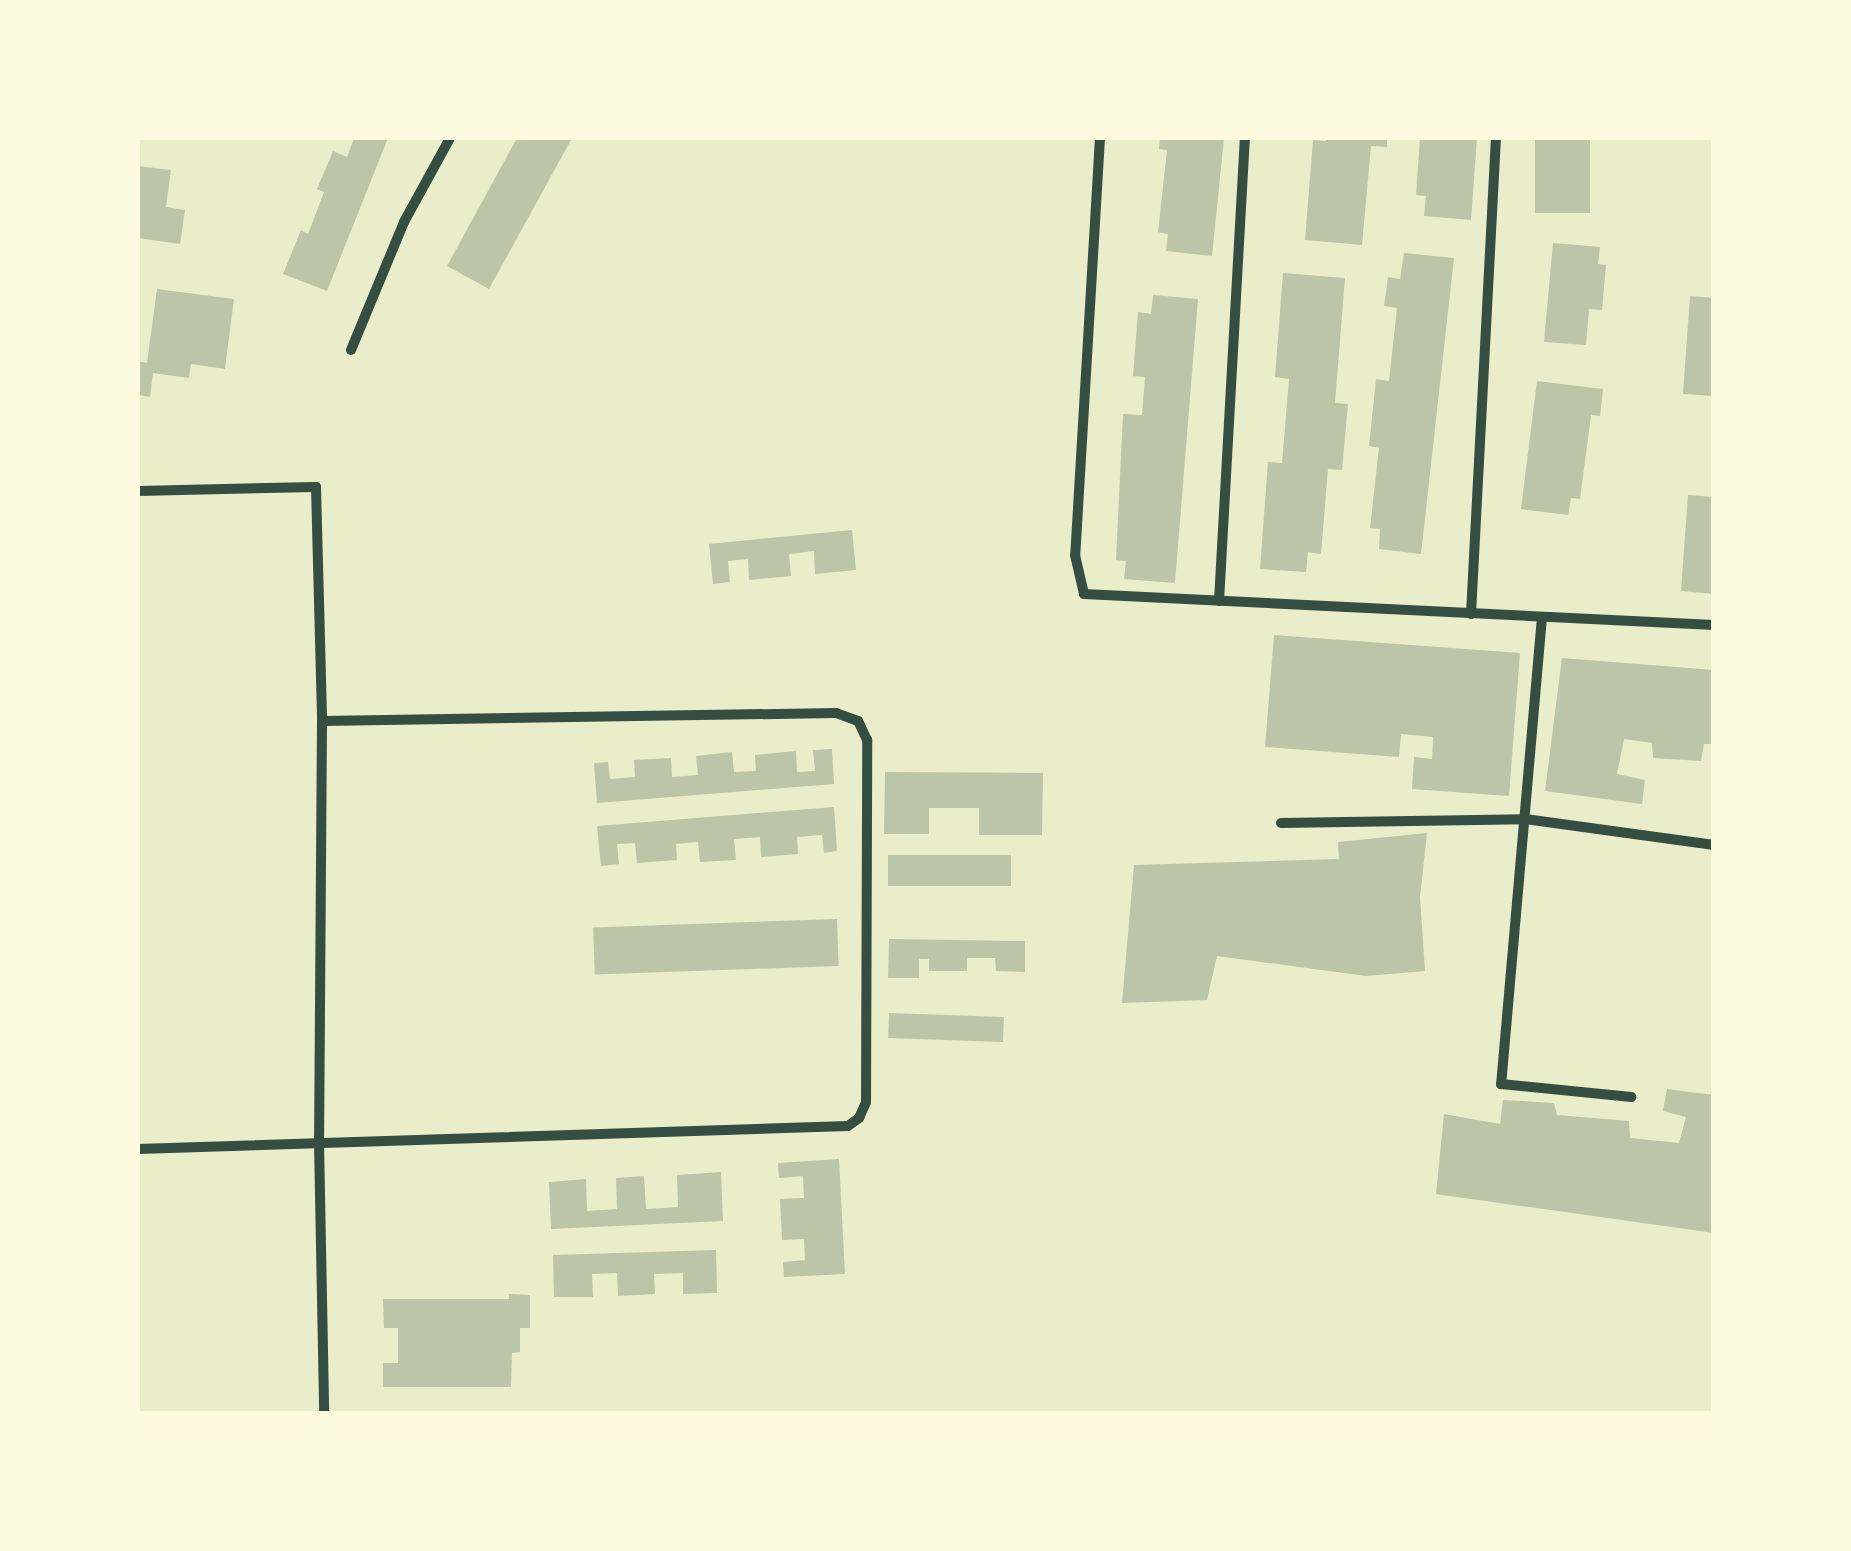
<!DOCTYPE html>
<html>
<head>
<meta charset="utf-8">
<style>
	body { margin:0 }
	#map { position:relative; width:1851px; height:1551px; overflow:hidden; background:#e9edc9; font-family:"Noto Serif",serif }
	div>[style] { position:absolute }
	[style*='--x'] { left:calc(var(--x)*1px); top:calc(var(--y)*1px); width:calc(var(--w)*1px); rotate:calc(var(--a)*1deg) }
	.building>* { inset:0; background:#bcc5a7; transform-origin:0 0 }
	.minor>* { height:10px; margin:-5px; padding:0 5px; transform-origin:5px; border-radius:5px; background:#344e41 }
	span { translate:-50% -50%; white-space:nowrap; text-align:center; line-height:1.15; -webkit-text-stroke:8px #fefae0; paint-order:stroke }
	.frame { position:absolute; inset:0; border:140px solid #fefae0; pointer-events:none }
</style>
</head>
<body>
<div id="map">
	<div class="building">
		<div style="clip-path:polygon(354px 138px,388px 138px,327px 291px,283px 274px,301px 230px,308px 234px,324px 192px,317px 189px,333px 151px,347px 157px)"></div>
		<div style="clip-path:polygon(517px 138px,572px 138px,489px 289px,447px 266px)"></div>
		<div style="clip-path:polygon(1160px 138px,1224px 138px,1212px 256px,1166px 251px,1168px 234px,1158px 232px,1167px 150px,1159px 149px)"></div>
		<div style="clip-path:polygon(1326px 138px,1387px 138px,1387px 147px,1371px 146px,1362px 245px,1305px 240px,1313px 140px,1326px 141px)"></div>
		<div style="clip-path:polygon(1420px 138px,1477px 138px,1471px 220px,1424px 216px,1426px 196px,1416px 195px)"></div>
		<div style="left:1535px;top:138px;width:55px;height:75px"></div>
		<div style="clip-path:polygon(138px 166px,171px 170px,166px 207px,185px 210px,180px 244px,138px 238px)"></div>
		<div style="clip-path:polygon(1553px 243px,1600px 247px,1598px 264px,1606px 265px,1602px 310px,1589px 309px,1586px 345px,1544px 342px)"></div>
		<div style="clip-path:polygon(1404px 253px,1454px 258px,1421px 554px,1379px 549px,1380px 529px,1370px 528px,1379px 448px,1369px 446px,1376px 379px,1389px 381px,1397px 308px,1384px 306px,1388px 277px,1400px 279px)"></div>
		<div style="clip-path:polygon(1283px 273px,1345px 278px,1335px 403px,1348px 404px,1342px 470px,1328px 469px,1321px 554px,1308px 552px,1306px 572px,1260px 569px,1268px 462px,1282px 463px,1289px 379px,1275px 377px)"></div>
		<div style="clip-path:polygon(157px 289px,234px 299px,225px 369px,191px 364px,189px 378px,153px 373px,150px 397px,138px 395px,138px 361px,147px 363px)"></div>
		<div style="clip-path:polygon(1153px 295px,1198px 299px,1175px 583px,1124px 579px,1126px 561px,1116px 560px,1123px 414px,1142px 415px,1145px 377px,1133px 376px,1138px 312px,1151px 314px)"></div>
		<div style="clip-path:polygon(1690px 296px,1714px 298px,1714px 396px,1683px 394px)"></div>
		<div style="clip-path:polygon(1537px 381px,1603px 389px,1600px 416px,1591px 415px,1580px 499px,1571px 498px,1568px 515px,1521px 509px)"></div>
		<div style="clip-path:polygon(1688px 495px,1714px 497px,1714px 594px,1681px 591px)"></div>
		<div style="clip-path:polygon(852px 530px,856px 570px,815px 574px,814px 551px,789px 554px,791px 576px,749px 580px,748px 559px,728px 561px,730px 582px,713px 584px,709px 544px)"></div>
		<div style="clip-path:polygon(1274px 635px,1520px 653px,1509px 796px,1412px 789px,1414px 757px,1432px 759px,1433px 737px,1401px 734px,1399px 757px,1265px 747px)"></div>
		<div style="clip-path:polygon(1562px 658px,1714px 670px,1714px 744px,1704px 744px,1701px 761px,1653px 758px,1652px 743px,1624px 739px,1617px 774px,1645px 780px,1642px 804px,1545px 791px)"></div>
		<div style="clip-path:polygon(832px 749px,834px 784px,597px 803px,594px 763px,608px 762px,610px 779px,635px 777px,634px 760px,671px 758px,672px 777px,698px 775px,696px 756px,732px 752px,734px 772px,756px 771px,755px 755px,796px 751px,797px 772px,815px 771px,813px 750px)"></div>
		<div style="clip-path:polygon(885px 772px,1043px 773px,1042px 835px,979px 835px,979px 808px,929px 808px,929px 834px,884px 834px)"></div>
		<div style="clip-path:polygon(834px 807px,837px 851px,824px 853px,822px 835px,797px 837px,798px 854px,761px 857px,760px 837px,734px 839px,736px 860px,700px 862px,698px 842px,676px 844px,677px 860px,637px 863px,635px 843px,617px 844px,619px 864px,601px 866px,597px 826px)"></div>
		<div style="clip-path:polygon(1427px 833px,1420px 897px,1425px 971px,1366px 976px,1217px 956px,1207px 1000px,1122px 1003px,1134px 865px,1339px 859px,1338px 842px)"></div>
		<div style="left:888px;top:855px;width:123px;height:31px"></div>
		<div style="left:837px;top:919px;width:47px;height:244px;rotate:88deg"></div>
		<div style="clip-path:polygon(889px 939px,1025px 941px,1025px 972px,996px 971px,995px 958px,967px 958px,967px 971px,929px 971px,929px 959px,919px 959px,919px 978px,888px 978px)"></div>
		<div style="left:889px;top:1013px;width:115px;height:25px;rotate:2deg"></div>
		<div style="clip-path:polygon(1667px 1089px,1714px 1095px,1714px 1233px,1436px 1194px,1444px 1114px,1500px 1124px,1503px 1100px,1554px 1103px,1557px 1115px,1629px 1121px,1630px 1138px,1679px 1143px,1686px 1117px,1663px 1111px)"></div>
		<div style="clip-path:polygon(839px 1159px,845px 1274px,784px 1277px,783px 1262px,805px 1260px,804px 1239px,782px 1240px,780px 1199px,804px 1198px,803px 1176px,779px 1178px,778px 1163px)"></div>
		<div style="clip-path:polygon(721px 1172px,723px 1221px,551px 1229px,549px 1182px,586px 1179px,587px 1211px,617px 1209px,616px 1178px,644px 1176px,646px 1209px,678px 1207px,677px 1175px)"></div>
		<div style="clip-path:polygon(716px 1250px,717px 1293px,683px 1294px,683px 1273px,654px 1274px,655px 1294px,618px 1296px,617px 1273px,592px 1274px,593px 1297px,554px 1297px,553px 1255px)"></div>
		<div style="clip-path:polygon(509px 1294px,530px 1295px,530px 1328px,520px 1328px,520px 1352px,512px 1353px,511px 1387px,383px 1387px,383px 1363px,398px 1363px,398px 1328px,384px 1328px,383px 1299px,509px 1299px)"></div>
	</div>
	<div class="minor">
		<div style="--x:1100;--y:138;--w:418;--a:93.4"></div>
		<div style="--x:1075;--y:555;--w:40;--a:77"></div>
		<div style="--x:1084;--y:594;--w:631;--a:2.82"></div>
		<div style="--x:351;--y:350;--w:139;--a:-67.5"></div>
		<div style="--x:404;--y:222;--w:96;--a:-61.3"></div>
		<div style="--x:138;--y:491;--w:178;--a:-1.3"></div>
		<div style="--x:316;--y:487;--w:234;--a:88.5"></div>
		<div style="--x:322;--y:721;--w:421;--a:90.4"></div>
		<div style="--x:319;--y:1142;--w:272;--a:88.9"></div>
		<div style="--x:1219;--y:601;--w:464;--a:-86.8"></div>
		<div style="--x:1471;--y:614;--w:477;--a:-87"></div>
		<div style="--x:1542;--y:617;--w:469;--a:95"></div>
		<div style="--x:1501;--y:1084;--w:131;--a:5.7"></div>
		<div style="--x:1281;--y:823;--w:244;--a:-0.9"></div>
		<div style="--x:1525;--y:819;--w:191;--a:7.8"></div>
		<div style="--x:138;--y:1149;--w:710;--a:-1.86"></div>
		<div style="--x:848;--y:1126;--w:14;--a:-36"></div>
		<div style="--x:859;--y:1118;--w:17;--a:-66"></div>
		<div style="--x:866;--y:1102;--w:362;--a:-89.8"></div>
		<div style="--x:867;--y:740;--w:21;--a:-115"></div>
		<div style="--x:858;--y:721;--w:23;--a:-160"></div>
		<div style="--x:836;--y:713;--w:514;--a:179.11"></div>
	</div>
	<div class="frame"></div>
</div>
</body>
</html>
